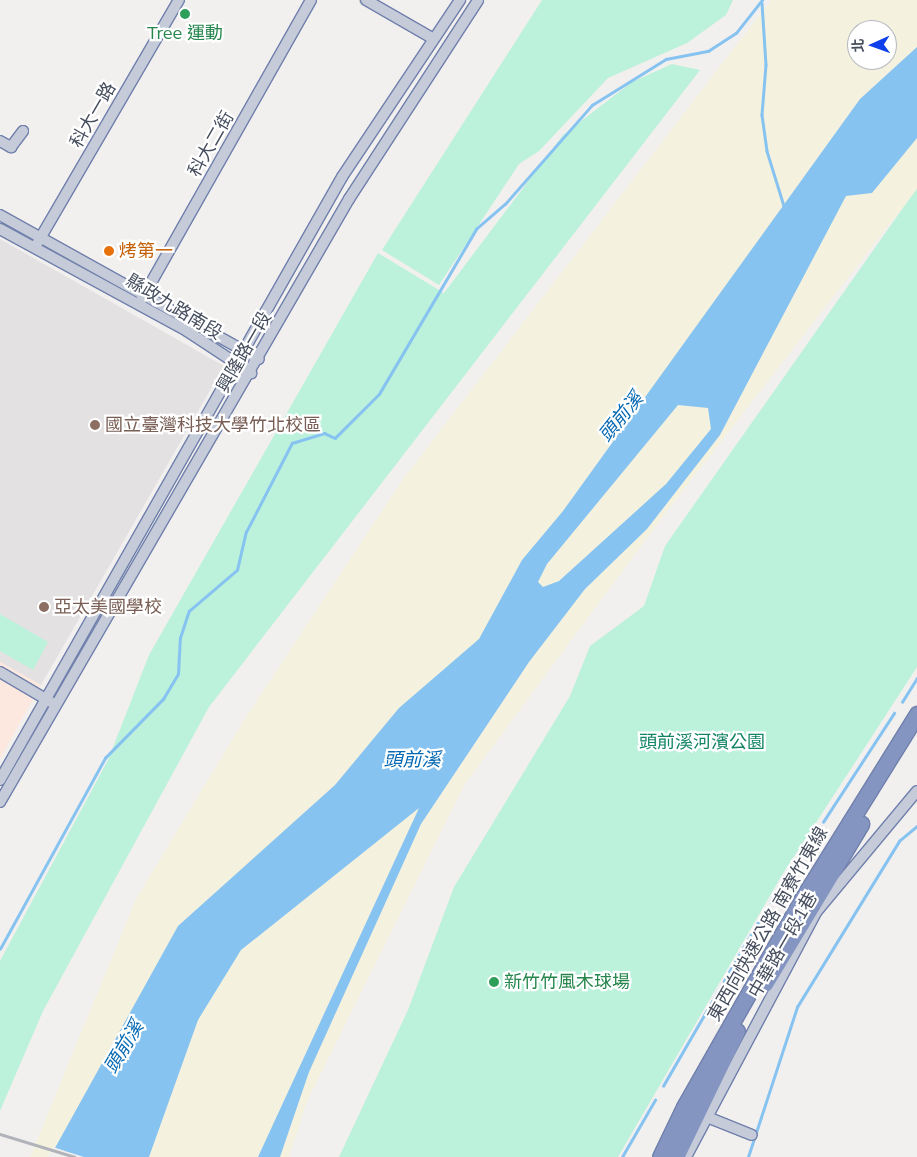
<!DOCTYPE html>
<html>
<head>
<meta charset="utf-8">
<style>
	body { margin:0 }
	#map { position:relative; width:917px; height:1157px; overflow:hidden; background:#f2f0ef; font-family:Mulish,"Noto Sans TC",sans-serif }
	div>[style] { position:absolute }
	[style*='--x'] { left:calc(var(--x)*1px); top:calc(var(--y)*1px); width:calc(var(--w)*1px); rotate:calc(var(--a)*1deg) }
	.education>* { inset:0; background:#e3e1e1 }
	.medical>* { inset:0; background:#fce8df }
	.green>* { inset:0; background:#bcf1dc }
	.sand>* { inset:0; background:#f4f2df }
	.water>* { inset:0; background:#87c3f0 }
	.pier>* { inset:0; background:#f2f0ef }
	.stream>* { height:2.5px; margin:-1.25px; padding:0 1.25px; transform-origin:1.25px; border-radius:1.25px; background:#87c3f0 }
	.roads { filter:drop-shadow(1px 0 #7080ac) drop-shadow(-1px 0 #7080ac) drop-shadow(0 1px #7080ac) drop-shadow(0 -1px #7080ac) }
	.minor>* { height:10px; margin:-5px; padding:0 5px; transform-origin:5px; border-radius:5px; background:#c5cbd8 }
	.highway>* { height:15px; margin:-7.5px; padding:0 7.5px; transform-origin:7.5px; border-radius:7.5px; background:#8595c1 }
	.rail>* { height:2.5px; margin:-1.25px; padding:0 1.25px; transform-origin:1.25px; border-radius:1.25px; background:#b1b3ba }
	.dots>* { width:14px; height:14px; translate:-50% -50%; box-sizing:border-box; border:2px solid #fff; border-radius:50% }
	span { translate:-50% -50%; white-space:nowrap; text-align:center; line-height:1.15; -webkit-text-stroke:4.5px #fff; paint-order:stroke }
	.leisure-label { font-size:18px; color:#27864d }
	.left { translate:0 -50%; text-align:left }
	.street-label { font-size:18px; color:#464e5e }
	.food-label { font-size:18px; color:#c56008 }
	.education-label { font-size:18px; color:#785e54 }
	.park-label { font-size:18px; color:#128464 }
	.water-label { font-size:19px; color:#0568b2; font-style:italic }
	.north { position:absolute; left:847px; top:20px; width:50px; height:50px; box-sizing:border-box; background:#fff; border:1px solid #b5b8bf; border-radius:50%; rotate:268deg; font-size:14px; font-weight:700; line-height:20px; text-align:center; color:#464e5e }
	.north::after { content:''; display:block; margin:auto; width:18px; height:22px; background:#1040eb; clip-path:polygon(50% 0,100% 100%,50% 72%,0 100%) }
</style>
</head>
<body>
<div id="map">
	<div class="education">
		<div style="clip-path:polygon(0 239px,224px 366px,41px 685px,0 662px)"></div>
	</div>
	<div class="medical">
		<div style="clip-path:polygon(0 662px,41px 685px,0 759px)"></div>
	</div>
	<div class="green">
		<div style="clip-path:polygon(542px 0,733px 0,726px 15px,687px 43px,608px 78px,539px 151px,519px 164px,439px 285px,382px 250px)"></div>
		<div style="clip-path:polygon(672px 64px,700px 70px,209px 707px,43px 1011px,0 1111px,0 961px,108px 760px,149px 655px,378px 253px,444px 293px,563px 135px,632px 82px)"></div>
		<div style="clip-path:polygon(917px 188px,917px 667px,782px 875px,618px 1157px,339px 1157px,408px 1010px,454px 887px,570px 696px,590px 646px,644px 606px,665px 546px)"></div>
		<div style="clip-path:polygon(0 614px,48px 642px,33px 670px,0 651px)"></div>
	</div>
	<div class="sand">
		<div style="clip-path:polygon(evenodd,771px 0,917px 0,917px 189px,664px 515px,465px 784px,307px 1101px,289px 1157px,30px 1157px,136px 899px,244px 720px,403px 479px,771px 0,857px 30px,887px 30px,887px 60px,857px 60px,857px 30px)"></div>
	</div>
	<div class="water">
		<div style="clip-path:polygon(evenodd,917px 47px,917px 138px,872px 193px,846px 196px,720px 435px,647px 529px,585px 589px,529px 662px,421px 824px,309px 1072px,280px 1157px,258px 1157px,419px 808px,241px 950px,198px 1020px,149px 1157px,50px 1157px,178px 926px,335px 785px,399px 708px,479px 639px,522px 560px,563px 511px,860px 99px,917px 47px,678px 405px,708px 408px,711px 429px,666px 484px,559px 581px,543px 587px,538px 582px,547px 564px,678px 405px)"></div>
	</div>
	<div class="pier">
		<div style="clip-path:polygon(53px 1147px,68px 1152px,84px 1157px,48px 1157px)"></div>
	</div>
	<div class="stream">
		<div style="--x:762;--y:3;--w:62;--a:86.3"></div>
		<div style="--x:766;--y:65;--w:50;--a:94.6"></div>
		<div style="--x:762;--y:115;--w:36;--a:82"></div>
		<div style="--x:767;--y:151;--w:58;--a:72.8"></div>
		<div style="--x:902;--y:702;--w:28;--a:-58"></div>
		<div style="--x:823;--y:822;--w:130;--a:-56.9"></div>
		<div style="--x:770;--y:902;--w:84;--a:-56.1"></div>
		<div style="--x:0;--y:949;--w:218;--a:-61.2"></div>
		<div style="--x:105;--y:758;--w:83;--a:-45.5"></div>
		<div style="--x:163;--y:699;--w:29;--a:-59"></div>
		<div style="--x:178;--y:674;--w:36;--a:-87"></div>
		<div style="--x:180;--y:638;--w:28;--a:-72"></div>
		<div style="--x:189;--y:611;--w:63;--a:-40.5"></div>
		<div style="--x:237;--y:570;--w:39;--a:-77"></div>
		<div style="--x:246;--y:532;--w:100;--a:-62.7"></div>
		<div style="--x:292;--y:443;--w:34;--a:-17"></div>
		<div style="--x:324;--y:433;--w:12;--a:24"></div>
		<div style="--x:335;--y:438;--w:62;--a:-45"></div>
		<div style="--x:379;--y:394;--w:191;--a:-59.5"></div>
		<div style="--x:476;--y:229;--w:38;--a:-41"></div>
		<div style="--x:505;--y:204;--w:132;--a:-48.7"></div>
		<div style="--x:592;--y:105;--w:87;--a:-31.9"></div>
		<div style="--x:666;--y:59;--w:43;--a:-10.8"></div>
		<div style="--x:708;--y:51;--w:33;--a:-33"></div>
		<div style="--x:736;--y:33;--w:42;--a:-51.8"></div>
		<div style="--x:729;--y:972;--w:73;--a:-59.6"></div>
		<div style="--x:663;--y:1086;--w:124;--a:-59.9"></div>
		<div style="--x:622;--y:1157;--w:66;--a:-59.9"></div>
		<div style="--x:748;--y:1157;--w:158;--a:-71.9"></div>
		<div style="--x:797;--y:1007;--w:195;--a:-58.4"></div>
		<div style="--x:899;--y:841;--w:23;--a:-40"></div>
	</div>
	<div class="roads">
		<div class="minor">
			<div style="--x:366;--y:0;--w:76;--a:29.9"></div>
			<div style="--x:0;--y:141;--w:13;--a:29"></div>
			<div style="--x:11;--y:147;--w:20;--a:-53"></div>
			<div style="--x:0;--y:215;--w:296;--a:29.1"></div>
			<div style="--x:0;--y:229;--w:213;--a:28.6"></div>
			<div style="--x:187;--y:331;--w:77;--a:33.3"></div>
			<div style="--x:38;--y:242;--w:280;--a:-59.8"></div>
			<div style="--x:139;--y:304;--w:349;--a:-60.5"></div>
			<div style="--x:0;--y:672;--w:59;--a:30.5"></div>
			<div style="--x:0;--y:780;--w:693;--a:-60.44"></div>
			<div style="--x:342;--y:177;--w:213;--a:-56.3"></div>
			<div style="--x:0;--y:802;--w:697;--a:-59.94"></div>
			<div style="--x:349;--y:199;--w:237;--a:-57"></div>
			<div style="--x:707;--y:1117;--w:48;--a:21.8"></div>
			<div style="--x:686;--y:1157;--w:279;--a:-62"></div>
			<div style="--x:817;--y:911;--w:156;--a:-50.2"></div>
		</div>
		<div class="highway">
			<div style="--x:765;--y:984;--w:187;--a:-59"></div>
			<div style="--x:660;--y:1157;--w:55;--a:-64.4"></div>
			<div style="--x:684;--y:1107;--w:239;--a:-60.4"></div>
			<div style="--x:802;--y:899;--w:218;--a:-58.1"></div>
			<div style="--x:676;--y:1157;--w:140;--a:-64.2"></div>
		</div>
	</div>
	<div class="rail">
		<div style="--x:0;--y:1134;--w:78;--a:17"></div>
	</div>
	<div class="dots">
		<div style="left:185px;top:14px;background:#2e9e5b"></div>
		<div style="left:109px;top:251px;background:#e8710a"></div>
		<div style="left:95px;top:425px;background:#8d6e63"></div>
		<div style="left:44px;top:607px;background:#8d6e63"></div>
		<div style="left:494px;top:982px;background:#2e9e5b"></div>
	</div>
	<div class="leisure-label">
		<span style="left:185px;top:33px">Tree 運動</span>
		<span class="left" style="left:504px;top:982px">新竹竹風木球場</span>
	</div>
	<div class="street-label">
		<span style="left:93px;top:115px;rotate:-60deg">科大一路</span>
		<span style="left:211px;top:144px;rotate:-60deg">科大二街</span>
		<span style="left:174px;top:307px;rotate:31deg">縣政九路南段</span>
		<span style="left:244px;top:352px;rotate:-60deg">興隆路一段</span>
		<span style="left:768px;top:924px;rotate:-60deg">東西向快速公路 南寮竹東線</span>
		<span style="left:783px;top:945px;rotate:-60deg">中華路一段1巷</span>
	</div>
	<div class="food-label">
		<span class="left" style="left:119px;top:251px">烤第一</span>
	</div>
	<div class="education-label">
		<span class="left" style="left:105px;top:425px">國立臺灣科技大學竹北校區</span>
		<span class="left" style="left:54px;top:607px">亞太美國學校</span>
	</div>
	<div class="park-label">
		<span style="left:702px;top:742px">頭前溪河濱公園</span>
	</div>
	<div class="water-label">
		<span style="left:621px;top:417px;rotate:-51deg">頭前溪</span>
		<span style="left:412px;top:760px">頭前溪</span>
		<span style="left:124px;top:1047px;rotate:-59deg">頭前溪</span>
	</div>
	<div class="north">北</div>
</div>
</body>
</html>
